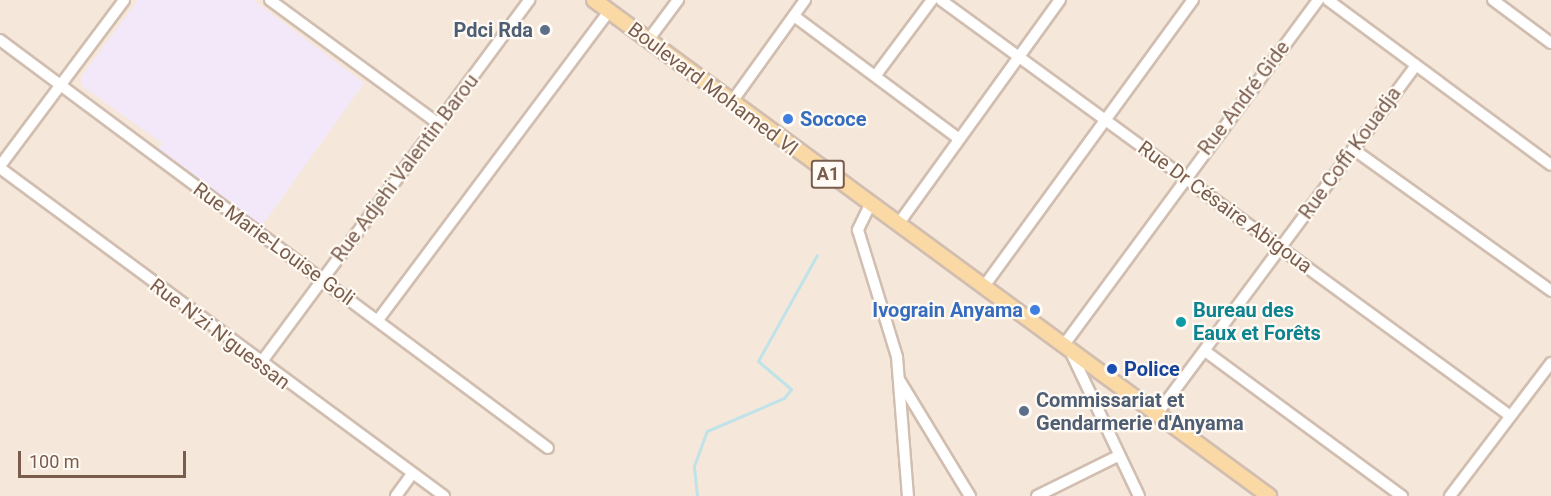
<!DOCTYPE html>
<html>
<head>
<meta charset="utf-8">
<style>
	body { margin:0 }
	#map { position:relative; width:1551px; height:496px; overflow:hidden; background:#fdf6ec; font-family:Roboto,sans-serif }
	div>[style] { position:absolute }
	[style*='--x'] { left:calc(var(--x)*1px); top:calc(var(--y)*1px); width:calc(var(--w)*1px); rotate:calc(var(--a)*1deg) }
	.residential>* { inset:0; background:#f5e8da; transform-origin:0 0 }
	.education>* { inset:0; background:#f3e8fa }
	.stream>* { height:3px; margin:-1.5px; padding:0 1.5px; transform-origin:1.5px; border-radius:1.5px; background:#bfe3e8 }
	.roads { filter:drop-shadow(2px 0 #d1beb0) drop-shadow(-2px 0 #d1beb0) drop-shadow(0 2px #d1beb0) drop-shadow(0 -2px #d1beb0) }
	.minor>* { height:10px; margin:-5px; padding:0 5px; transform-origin:5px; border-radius:5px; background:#fff }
	.major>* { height:14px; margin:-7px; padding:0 7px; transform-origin:7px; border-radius:7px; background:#fbd9a5 }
	.dots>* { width:16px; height:16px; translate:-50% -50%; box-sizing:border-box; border:3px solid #fffaf3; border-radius:50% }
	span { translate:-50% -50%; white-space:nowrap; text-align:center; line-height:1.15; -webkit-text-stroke:4.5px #fffaf3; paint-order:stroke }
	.shield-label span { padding:2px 4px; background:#fffaf3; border:2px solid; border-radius:4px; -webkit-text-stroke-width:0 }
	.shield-label { font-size:18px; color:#7a5c4d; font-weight:700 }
	.service-label { font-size:20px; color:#4e5e75; font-weight:700 }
	.right { translate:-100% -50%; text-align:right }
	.left { translate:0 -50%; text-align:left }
	.street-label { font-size:20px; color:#7a5c4d }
	.shop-label { font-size:20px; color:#366cbe; font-weight:700 }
	.culture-label { font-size:20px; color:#0d838f; font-weight:700 }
	.transit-label { font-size:20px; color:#164399; font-weight:700 }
	.scale { position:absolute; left:18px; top:451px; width:168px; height:27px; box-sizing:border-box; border:3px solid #7a5c4d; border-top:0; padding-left:8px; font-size:18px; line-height:21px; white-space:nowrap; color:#7a5c4d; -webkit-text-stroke:4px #fffaf3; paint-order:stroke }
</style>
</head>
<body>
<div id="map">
	<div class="residential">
		<div style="left:0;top:0;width:1551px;height:496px"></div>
	</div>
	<div class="education">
		<div style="clip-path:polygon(138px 0,253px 0,364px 83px,259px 230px,155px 154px,162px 143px,81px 85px,81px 77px)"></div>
	</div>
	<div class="stream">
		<div style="--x:697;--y:496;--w:30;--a:-96"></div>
		<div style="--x:694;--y:466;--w:37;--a:-70"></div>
		<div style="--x:707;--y:431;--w:84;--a:-23.2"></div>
		<div style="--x:784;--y:398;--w:11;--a:-52"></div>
		<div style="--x:791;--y:389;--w:43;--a:-139.7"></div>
		<div style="--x:758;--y:361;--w:121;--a:-60.9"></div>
	</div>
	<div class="roads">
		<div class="minor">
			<div style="--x:270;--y:0;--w:210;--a:36.3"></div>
			<div style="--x:941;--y:0;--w:703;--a:36.15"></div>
			<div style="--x:1328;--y:0;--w:277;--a:36.5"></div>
			<div style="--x:1493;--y:0;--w:72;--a:36.6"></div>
			<div style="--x:794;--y:16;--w:206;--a:36.7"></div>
			<div style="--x:649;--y:39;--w:49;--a:-53.4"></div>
			<div style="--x:0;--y:40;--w:683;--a:36.67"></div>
			<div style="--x:876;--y:75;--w:94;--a:-53.3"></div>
			<div style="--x:731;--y:103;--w:127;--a:-54.3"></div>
			<div style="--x:1353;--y:149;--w:244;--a:35.6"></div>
			<div style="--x:0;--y:166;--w:207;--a:-53.2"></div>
			<div style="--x:0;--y:168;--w:552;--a:36.45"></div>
			<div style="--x:870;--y:205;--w:28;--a:116"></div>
			<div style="--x:858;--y:230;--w:133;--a:72.9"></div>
			<div style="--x:897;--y:357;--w:139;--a:85.5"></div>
			<div style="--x:899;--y:223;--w:275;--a:-54.2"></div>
			<div style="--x:985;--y:285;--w:353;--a:-53.9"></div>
			<div style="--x:378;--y:320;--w:386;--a:-53.2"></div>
			<div style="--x:1205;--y:351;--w:245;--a:36.4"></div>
			<div style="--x:260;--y:364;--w:453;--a:-53.5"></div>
			<div style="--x:900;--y:381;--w:135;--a:58.7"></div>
			<div style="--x:1157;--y:414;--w:433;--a:-53.4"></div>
			<div style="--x:396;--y:496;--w:27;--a:-54"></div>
			<div style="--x:1037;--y:496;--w:90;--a:-26.3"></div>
			<div style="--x:1139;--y:496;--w:170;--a:-115.4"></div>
			<div style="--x:1066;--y:342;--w:425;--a:-53.6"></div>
			<div style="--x:1450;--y:496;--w:167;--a:-52.8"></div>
		</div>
		<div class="major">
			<div style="--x:594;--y:0;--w:838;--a:36.31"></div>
		</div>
	</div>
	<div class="dots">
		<div style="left:545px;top:30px;background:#5c6f8a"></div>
		<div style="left:788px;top:119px;background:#3f7fe0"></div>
		<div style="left:1035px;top:310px;background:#3f7fe0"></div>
		<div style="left:1181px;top:322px;background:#0f9aa8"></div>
		<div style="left:1112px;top:369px;background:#1a4fb4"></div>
		<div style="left:1024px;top:411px;background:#5c6f8a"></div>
	</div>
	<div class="shield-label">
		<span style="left:828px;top:174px">A1</span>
	</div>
	<div class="service-label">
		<span class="right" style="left:533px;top:30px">Pdci Rda</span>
		<span class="left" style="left:1036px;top:412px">Commissariat et<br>Gendarmerie d'Anyama</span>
	</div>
	<div class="street-label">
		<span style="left:713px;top:89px;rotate:37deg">Boulevard Mohamed VI</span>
		<span style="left:1244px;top:98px;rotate:-53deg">Rue André Gide</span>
		<span style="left:1350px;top:153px;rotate:-54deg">Rue Coffi Kouadja</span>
		<span style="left:405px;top:168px;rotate:-53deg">Rue Adjehi Valentin Barou</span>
		<span style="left:1225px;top:207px;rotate:36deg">Rue Dr Césaire Abigoua</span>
		<span style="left:274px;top:244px;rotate:36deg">Rue Marie-Louise Goli</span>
		<span style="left:220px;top:334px;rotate:37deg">Rue N'zi N'guessan</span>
	</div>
	<div class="shop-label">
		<span class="left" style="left:800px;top:119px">Sococe</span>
		<span class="right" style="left:1023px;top:310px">Ivograin Anyama</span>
	</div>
	<div class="culture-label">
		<span class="left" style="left:1193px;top:322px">Bureau des<br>Eaux et Forêts</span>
	</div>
	<div class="transit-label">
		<span class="left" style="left:1124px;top:369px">Police</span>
	</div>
	<div class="scale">100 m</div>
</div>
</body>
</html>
